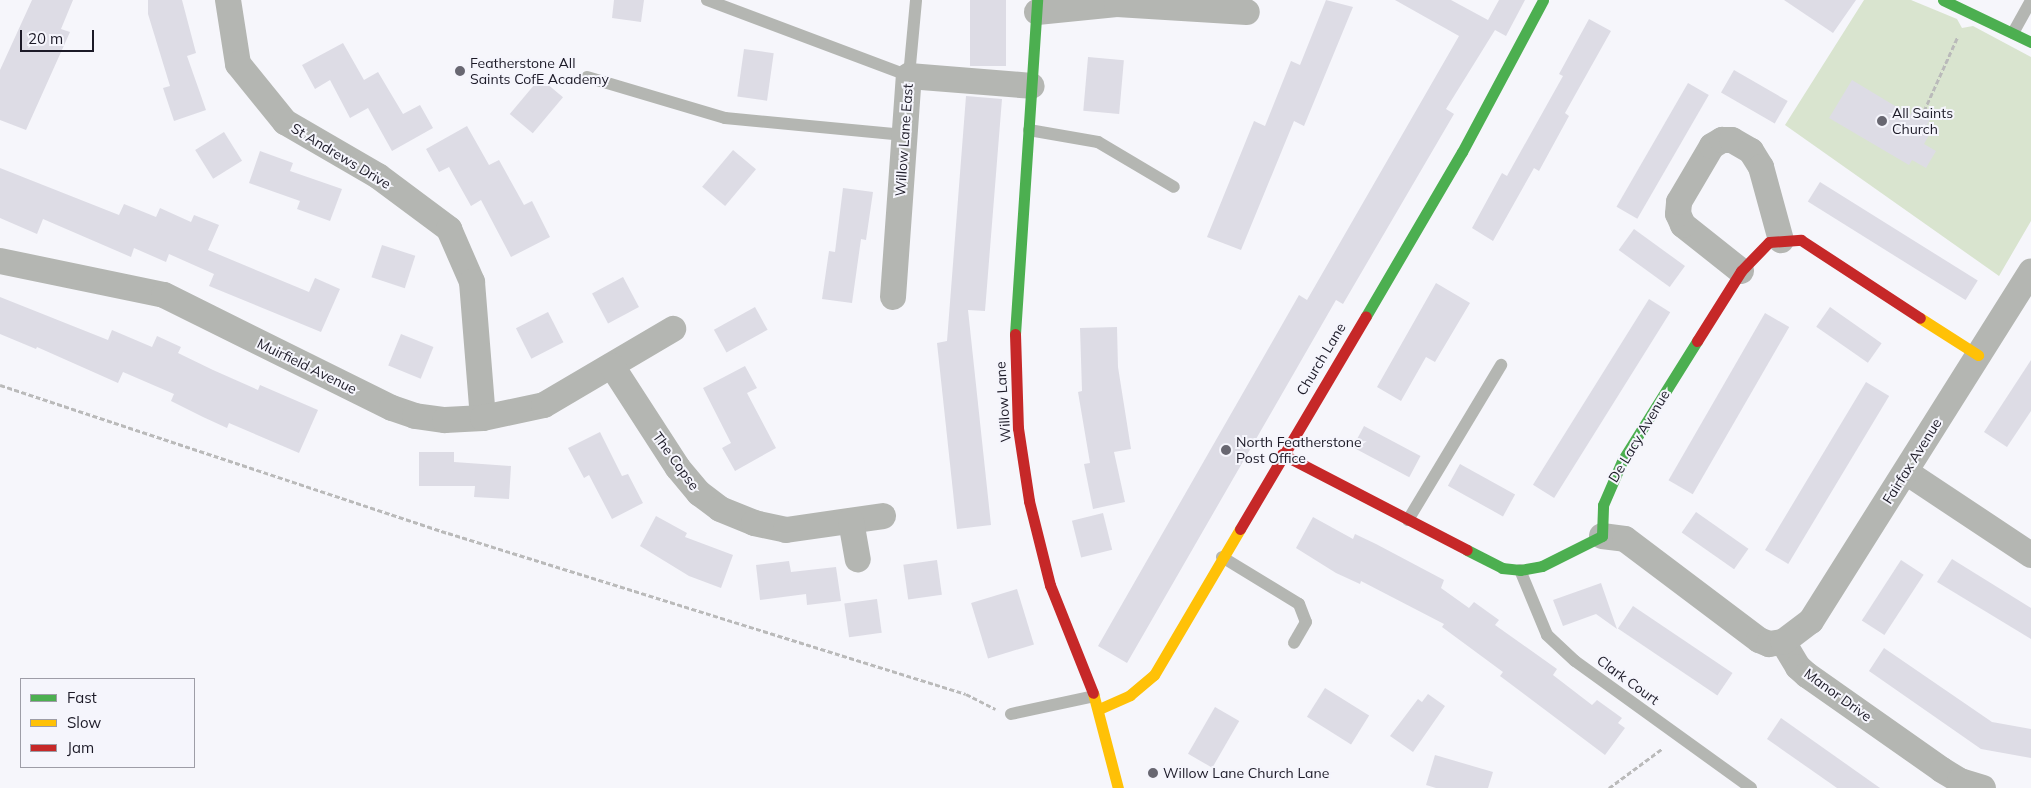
<!DOCTYPE html>
<html>
<head>
<meta charset="utf-8">
<style>
	body { margin:0 }
	#map { position:relative; width:2031px; height:788px; overflow:hidden; background:#f6f6fb; font-family:Mulish,sans-serif }
	div>[style] { position:absolute }
	[style*='--x'] { left:calc(var(--x)*1px); top:calc(var(--y)*1px); width:calc(var(--w)*1px); rotate:calc(var(--a)*1deg) }
	.green>* { inset:0; background:#d9e4cf }
	.building>* { inset:0; background:#dddce5; transform-origin:0 0 }
	.path>* { height:3px; margin-top:-1.5px; transform-origin:0; background:repeating-linear-gradient(90deg,#bababa 0 5px,transparent 0 7.5px) }
	.lane>* { height:12px; margin:-6px; padding:0 6px; transform-origin:6px; border-radius:6px; background:#b4b6b2 }
	.street>* { height:26px; margin:-13px; padding:0 13px; transform-origin:13px; border-radius:13px; background:#b4b6b2 }
	.fast>* { height:11px; margin:-5.5px; padding:0 5.5px; transform-origin:5.5px; border-radius:5.5px; background:#4caf50 }
	.slow>* { height:11px; margin:-5.5px; padding:0 5.5px; transform-origin:5.5px; border-radius:5.5px; background:#ffc107 }
	.jam>* { height:11px; margin:-5.5px; padding:0 5.5px; transform-origin:5.5px; border-radius:5.5px; background:#c62828 }
	.dots>* { width:14px; height:14px; translate:-50% -50%; box-sizing:border-box; border:2px solid #f5f5fc; border-radius:50% }
	span { translate:-50% -50%; white-space:nowrap; text-align:center; line-height:1.15; -webkit-text-stroke:4px #f5f5fc; paint-order:stroke }
	.poi-label { font-size:14px; color:#1c1a27 }
	.left { translate:0 -50%; text-align:left }
	.street-label { font-size:14px; color:#1c1a27 }
	.legend { position:absolute; left:20px; top:678px; width:175px; height:90px; box-sizing:border-box; background:#f5f5fc; border:1px solid #9e9da7; margin:0; padding:6px 9px; list-style:none; font-size:15px; color:#1c1a27 }
	.legend li { display:flex; align-items:center; gap:10px; height:25px }
	.legend b { width:25px; border:1px solid #9e9da7 }
	.scale { position:absolute; left:20px; top:30px; width:74px; height:22px; box-sizing:border-box; border:2px solid #1c1a27; border-top:0; padding-left:6px; font-size:15px; line-height:18px; white-space:nowrap; color:#1c1a27; -webkit-text-stroke:4px #f5f5fc; paint-order:stroke }
</style>
</head>
<body>
<div id="map">
	<div class="green">
		<div style="clip-path:polygon(1864px 0,1911px 0,1957px 19px,1962px 28px,1973px 26px,2031px 57px,2031px 221px,1999px 276px,1785px 125px)"></div>
	</div>
	<div class="building">
		<div style="clip-path:polygon(32px 0,73px 0,61px 29px,70px 32px,26px 130px,0 120px,0 70px)"></div>
		<div style="clip-path:polygon(148px 0,182px 0,196px 53px,187px 56px,206px 110px,174px 121px,163px 88px,170px 86px,148px 14px)"></div>
		<div style="clip-path:polygon(614px 0,644px 0,641px 22px,612px 18px)"></div>
		<div style="left:970px;top:0;width:36px;height:66px"></div>
		<div style="clip-path:polygon(1326px 0,1353px 7px,1304px 126px,1294px 121px,1241px 250px,1207px 237px,1254px 121px,1265px 126px,1291px 61px,1300px 65px)"></div>
		<div style="clip-path:polygon(1395px 0,1451px 0,1488px 20px,1499px 0,1525px 0,1506px 36px,1495px 30px,1446px 109px,1454px 114px,1343px 304px,1336px 300px,1127px 663px,1098px 646px,1299px 295px,1307px 300px,1459px 36px)"></div>
		<div style="clip-path:polygon(1784px 0,1856px 0,1833px 33px)"></div>
		<div style="clip-path:polygon(1589px 19px,1611px 31px,1565px 113px,1569px 116px,1539px 171px,1534px 168px,1493px 241px,1472px 228px,1502px 173px,1507px 176px,1563px 76px,1559px 74px)"></div>
		<div style="clip-path:polygon(343px 43px,364px 80px,378px 72px,403px 114px,420px 105px,433px 128px,392px 151px,368px 108px,350px 118px,330px 80px,315px 89px,302px 65px)"></div>
		<div style="left:744px;top:49px;width:30px;height:48px;rotate:8deg"></div>
		<div style="left:1088px;top:57px;width:36px;height:54px;rotate:5deg"></div>
		<div style="left:1734px;top:70px;width:62px;height:26px;rotate:30deg"></div>
		<div style="left:540px;top:78px;width:30px;height:47px;rotate:40deg"></div>
		<div style="clip-path:polygon(1852px 80px,1910px 115px,1915px 106px,1932px 116px,1927px 125px,1933px 128px,1924px 144px,1936px 151px,1926px 168px,1912px 160px,1909px 165px,1829px 118px)"></div>
		<div style="left:1688px;top:83px;width:24px;height:143px;rotate:30deg"></div>
		<div style="clip-path:polygon(966px 96px,1002px 99px,985px 311px,968px 310px,991px 525px,957px 529px,937px 343px,947px 341px)"></div>
		<div style="clip-path:polygon(467px 126px,489px 165px,499px 160px,524px 205px,532px 201px,550px 237px,511px 257px,481px 200px,471px 206px,449px 167px,439px 172px,426px 149px)"></div>
		<div style="left:224px;top:132px;width:34px;height:34px;rotate:58deg"></div>
		<div style="left:733px;top:150px;width:30px;height:48px;rotate:40deg"></div>
		<div style="clip-path:polygon(260px 151px,293px 163px,290px 171px,342px 189px,330px 221px,297px 209px,300px 201px,249px 183px)"></div>
		<div style="clip-path:polygon(0 168px,119px 215px,124px 204px,156px 217px,160px 208px,191px 222px,194px 215px,219px 225px,208px 250px,309px 292px,315px 278px,340px 289px,321px 332px,209px 286px,214px 274px,169px 254px,166px 262px,134px 248px,131px 257px,43px 219px,37px 234px,0 218px)"></div>
		<div style="left:1820px;top:182px;width:186px;height:23px;rotate:32deg"></div>
		<div style="clip-path:polygon(843px 188px,873px 192px,866px 240px,861px 239px,852px 303px,822px 299px,829px 251px,835px 252px)"></div>
		<div style="left:1634px;top:229px;width:63px;height:26px;rotate:36deg"></div>
		<div style="left:382px;top:245px;width:35px;height:34px;rotate:18deg"></div>
		<div style="left:623px;top:277px;width:34px;height:35px;rotate:62deg"></div>
		<div style="clip-path:polygon(1436px 283px,1470px 303px,1435px 362px,1426px 357px,1401px 401px,1377px 387px)"></div>
		<div style="clip-path:polygon(0 297px,108px 340px,112px 330px,152px 347px,157px 336px,181px 347px,178px 353px,213px 370px,258px 390px,260px 385px,318px 410px,299px 453px,229px 423px,227px 428px,203px 417px,171px 401px,174px 394px,123px 372px,118px 383px,37px 347px,36px 349px,0 334px)"></div>
		<div style="left:1649px;top:299px;width:25px;height:219px;rotate:32deg"></div>
		<div style="left:755px;top:307px;width:26px;height:47px;rotate:61deg"></div>
		<div style="left:1830px;top:307px;width:63px;height:24px;rotate:35deg"></div>
		<div style="left:548px;top:312px;width:34px;height:36px;rotate:63deg"></div>
		<div style="left:1765px;top:313px;width:28px;height:193px;rotate:30deg"></div>
		<div style="clip-path:polygon(1117px 327px,1118px 367px,1131px 449px,1114px 452px,1125px 502px,1093px 509px,1084px 464px,1090px 463px,1078px 392px,1082px 391px,1080px 328px)"></div>
		<div style="left:401px;top:334px;width:35px;height:34px;rotate:22deg"></div>
		<div style="clip-path:polygon(2031px 360px,2031px 411px,2007px 447px,1984px 432px)"></div>
		<div style="clip-path:polygon(745px 366px,757px 388px,747px 393px,776px 448px,735px 471px,722px 448px,731px 443px,703px 388px)"></div>
		<div style="left:1866px;top:382px;width:27px;height:196px;rotate:31deg"></div>
		<div style="left:1364px;top:426px;width:64px;height:24px;rotate:28deg"></div>
		<div style="clip-path:polygon(600px 432px,622px 476px,628px 474px,643px 503px,612px 519px,589px 475px,584px 478px,568px 448px)"></div>
		<div style="clip-path:polygon(419px 452px,454px 452px,454px 462px,511px 466px,509px 499px,474px 497px,475px 486px,419px 486px)"></div>
		<div style="left:1460px;top:464px;width:63px;height:25px;rotate:29deg"></div>
		<div style="left:1696px;top:512px;width:64px;height:25px;rotate:35deg"></div>
		<div style="left:1103px;top:513px;width:38px;height:32px;rotate:76deg"></div>
		<div style="clip-path:polygon(656px 516px,687px 533px,685px 537px,733px 555px,721px 588px,689px 576px,640px 546px)"></div>
		<div style="clip-path:polygon(1313px 517px,1353px 539px,1355px 534px,1376px 544px,1444px 580px,1441px 588px,1469px 608px,1474px 602px,1499px 620px,1495px 625px,1557px 669px,1553px 675px,1592px 705px,1597px 700px,1622px 718px,1618px 723px,1625px 728px,1605px 755px,1500px 676px,1503px 672px,1442px 627px,1444px 624px,1361px 581px,1360px 584px,1336px 573px,1296px 548px)"></div>
		<div style="clip-path:polygon(1952px 559px,2031px 608px,2031px 639px,1937px 582px)"></div>
		<div style="left:937px;top:560px;width:35px;height:34px;rotate:82deg"></div>
		<div style="left:1901px;top:560px;width:27px;height:72px;rotate:33deg"></div>
		<div style="clip-path:polygon(789px 561px,791px 572px,836px 567px,841px 601px,807px 605px,806px 594px,760px 600px,756px 565px)"></div>
		<div style="clip-path:polygon(1601px 583px,1617px 629px,1596px 614px,1563px 626px,1553px 600px)"></div>
		<div style="left:1017px;top:589px;width:58px;height:48px;rotate:73deg"></div>
		<div style="left:877px;top:599px;width:34px;height:33px;rotate:82deg"></div>
		<div style="left:1633px;top:606px;width:120px;height:27px;rotate:34deg"></div>
		<div style="clip-path:polygon(1884px 648px,1992px 722px,2031px 729px,2031px 758px,1981px 749px,1869px 671px)"></div>
		<div style="left:1325px;top:688px;width:52px;height:34px;rotate:32deg"></div>
		<div style="clip-path:polygon(1428px 694px,1445px 706px,1413px 752px,1390px 736px,1418px 699px,1422px 702px)"></div>
		<div style="left:1215px;top:707px;width:28px;height:54px;rotate:30deg"></div>
		<div style="clip-path:polygon(1781px 718px,1880px 788px,1837px 788px,1767px 739px)"></div>
		<div style="clip-path:polygon(1435px 755px,1493px 772px,1488px 788px,1436px 788px,1426px 785px)"></div>
	</div>
	<div class="path">
		<div style="--x:1924;--y:111;--w:82;--a:-65.6"></div>
		<div style="--x:0;--y:385;--w:472;--a:18.3"></div>
		<div style="--x:448;--y:533;--w:542;--a:17.27"></div>
		<div style="--x:966;--y:694;--w:33;--a:27"></div>
		<div style="--x:1609;--y:788;--w:67;--a:-36.5"></div>
	</div>
	<div class="lane">
		<div style="--x:707;--y:0;--w:216;--a:20.6"></div>
		<div style="--x:909;--y:76;--w:76;--a:-84.7"></div>
		<div style="--x:2013;--y:33;--w:38;--a:-61"></div>
		<div style="--x:587;--y:77;--w:144;--a:16.5"></div>
		<div style="--x:725;--y:118;--w:180;--a:5.4"></div>
		<div style="--x:1029;--y:130;--w:70;--a:9.9"></div>
		<div style="--x:1098;--y:142;--w:88;--a:30.6"></div>
		<div style="--x:1408;--y:520;--w:181;--a:-59"></div>
		<div style="--x:1222;--y:557;--w:90;--a:31.4"></div>
		<div style="--x:1299;--y:604;--w:19;--a:69"></div>
		<div style="--x:1306;--y:622;--w:24;--a:120"></div>
		<div style="--x:1520;--y:570;--w:70;--a:67.4"></div>
		<div style="--x:1547;--y:635;--w:38;--a:43"></div>
		<div style="--x:1575;--y:661;--w:217;--a:35.8"></div>
		<div style="--x:1011;--y:714;--w:85;--a:-12.2"></div>
	</div>
	<div class="street">
		<div style="--x:228;--y:0;--w:65;--a:81.1"></div>
		<div style="--x:238;--y:64;--w:75;--a:51"></div>
		<div style="--x:285;--y:122;--w:108;--a:30.1"></div>
		<div style="--x:378;--y:176;--w:89;--a:36.7"></div>
		<div style="--x:449;--y:229;--w:58;--a:66.5"></div>
		<div style="--x:472;--y:282;--w:136;--a:85.4"></div>
		<div style="--x:1037;--y:12;--w:80;--a:-5.7"></div>
		<div style="--x:1117;--y:4;--w:130;--a:3.5"></div>
		<div style="--x:0;--y:261;--w:167;--a:11.7"></div>
		<div style="--x:164;--y:295;--w:254;--a:26.4"></div>
		<div style="--x:392;--y:408;--w:24;--a:19"></div>
		<div style="--x:415;--y:416;--w:30;--a:8"></div>
		<div style="--x:445;--y:420;--w:38;--a:-3"></div>
		<div style="--x:483;--y:418;--w:62;--a:-12"></div>
		<div style="--x:544;--y:405;--w:150;--a:-30.5"></div>
		<div style="--x:1741;--y:271;--w:74;--a:-141.6"></div>
		<div style="--x:1683;--y:225;--w:12;--a:-114"></div>
		<div style="--x:1678;--y:214;--w:12;--a:-85"></div>
		<div style="--x:1679;--y:202;--w:65;--a:-59.5"></div>
		<div style="--x:1712;--y:146;--w:12;--a:-31"></div>
		<div style="--x:1722;--y:140;--w:10;--a:0"></div>
		<div style="--x:1732;--y:140;--w:22;--a:30"></div>
		<div style="--x:1751;--y:151;--w:19;--a:58"></div>
		<div style="--x:1761;--y:167;--w:76;--a:74.7"></div>
		<div style="--x:893;--y:297;--w:222;--a:-85.9"></div>
		<div style="--x:909;--y:76;--w:123;--a:4.6"></div>
		<div style="--x:612;--y:366;--w:121;--a:57.1"></div>
		<div style="--x:678;--y:468;--w:33;--a:50"></div>
		<div style="--x:699;--y:493;--w:26;--a:37"></div>
		<div style="--x:720;--y:509;--w:37;--a:22"></div>
		<div style="--x:754;--y:523;--w:33;--a:12"></div>
		<div style="--x:786;--y:530;--w:98;--a:-8.2"></div>
		<div style="--x:1906;--y:472;--w:150;--a:33.6"></div>
		<div style="--x:851;--y:521;--w:39;--a:80"></div>
		<div style="--x:1602;--y:536;--w:23;--a:7"></div>
		<div style="--x:1625;--y:539;--w:168;--a:37"></div>
		<div style="--x:1759;--y:640;--w:11;--a:22"></div>
		<div style="--x:1769;--y:644;--w:14;--a:-8"></div>
		<div style="--x:1783;--y:642;--w:29;--a:59"></div>
		<div style="--x:1798;--y:667;--w:12;--a:42"></div>
		<div style="--x:1807;--y:675;--w:165;--a:35.1"></div>
		<div style="--x:1942;--y:770;--w:21;--a:31"></div>
		<div style="--x:1960;--y:781;--w:24;--a:17"></div>
		<div style="--x:1783;--y:642;--w:35;--a:-37"></div>
		<div style="--x:1811;--y:621;--w:413;--a:-57.8"></div>
	</div>
	<div class="fast">
		<div style="--x:1943;--y:0;--w:98;--a:25.5"></div>
		<div style="--x:1366;--y:316;--w:190;--a:-59.7"></div>
		<div style="--x:1462;--y:152;--w:172;--a:-61.9"></div>
		<div style="--x:1015;--y:334;--w:335;--a:-86.2"></div>
		<div style="--x:1467;--y:550;--w:39;--a:27"></div>
		<div style="--x:1502;--y:568;--w:18;--a:6"></div>
		<div style="--x:1520;--y:570;--w:22;--a:-10"></div>
		<div style="--x:1542;--y:566;--w:67;--a:-26.6"></div>
		<div style="--x:1602;--y:536;--w:31;--a:-88"></div>
		<div style="--x:1603;--y:505;--w:48;--a:-66.6"></div>
		<div style="--x:1622;--y:461;--w:142;--a:-58"></div>
	</div>
	<div class="slow">
		<div style="--x:1920;--y:318;--w:69;--a:32.5"></div>
		<div style="--x:1093;--y:693;--w:98;--a:75.3"></div>
		<div style="--x:1099;--y:709;--w:34;--a:-24"></div>
		<div style="--x:1130;--y:695;--w:31;--a:-40"></div>
		<div style="--x:1154;--y:675;--w:169;--a:-59.5"></div>
	</div>
	<div class="jam">
		<div style="--x:1015;--y:334;--w:94;--a:88.2"></div>
		<div style="--x:1018;--y:428;--w:74;--a:81.4"></div>
		<div style="--x:1029;--y:501;--w:87;--a:76"></div>
		<div style="--x:1050;--y:585;--w:116;--a:68.3"></div>
		<div style="--x:1697;--y:341;--w:83;--a:-57.8"></div>
		<div style="--x:1741;--y:271;--w:40;--a:-46"></div>
		<div style="--x:1769;--y:242;--w:32;--a:-4"></div>
		<div style="--x:1801;--y:240;--w:142;--a:33.2"></div>
		<div style="--x:1282;--y:454;--w:208;--a:27.4"></div>
		<div style="--x:1240;--y:529;--w:247;--a:-59.4"></div>
	</div>
	<div class="dots">
		<div style="left:460px;top:71px;background:#686771"></div>
		<div style="left:1882px;top:121px;background:#686771"></div>
		<div style="left:1226px;top:450px;background:#686771"></div>
		<div style="left:1153px;top:773px;background:#686771"></div>
	</div>
	<div class="poi-label">
		<span class="left" style="left:470px;top:71px">Featherstone All<br>Saints CofE Academy</span>
		<span class="left" style="left:1892px;top:121px">All Saints<br>Church</span>
		<span class="left" style="left:1236px;top:450px">North Featherstone<br>Post Office</span>
		<span class="left" style="left:1163px;top:773px">Willow Lane Church Lane</span>
	</div>
	<div class="street-label">
		<span style="left:904px;top:140px;rotate:-86deg">Willow Lane East</span>
		<span style="left:341px;top:156px;rotate:31deg">St Andrews Drive</span>
		<span style="left:1321px;top:359px;rotate:-59deg">Church Lane</span>
		<span style="left:307px;top:366px;rotate:26deg">Muirfield Avenue</span>
		<span style="left:1003px;top:402px;rotate:-94deg">Willow Lane</span>
		<span style="left:1639px;top:436px;rotate:-59deg">De Lacy Avenue</span>
		<span style="left:676px;top:461px;rotate:54deg">The Copse</span>
		<span style="left:1912px;top:461px;rotate:-58deg">Fairfax Avenue</span>
		<span style="left:1628px;top:680px;rotate:36deg">Clark Court</span>
		<span style="left:1838px;top:695px;rotate:36deg">Manor Drive</span>
	</div>
	<ul class="legend">
	<li><b style="height:6px;background:#4caf50"></b>Fast</li>
	<li><b style="height:6px;background:#ffc107"></b>Slow</li>
	<li><b style="height:6px;background:#c62828"></b>Jam</li>
	</ul>
	<div class="scale">20 m</div>
</div>
</body>
</html>
